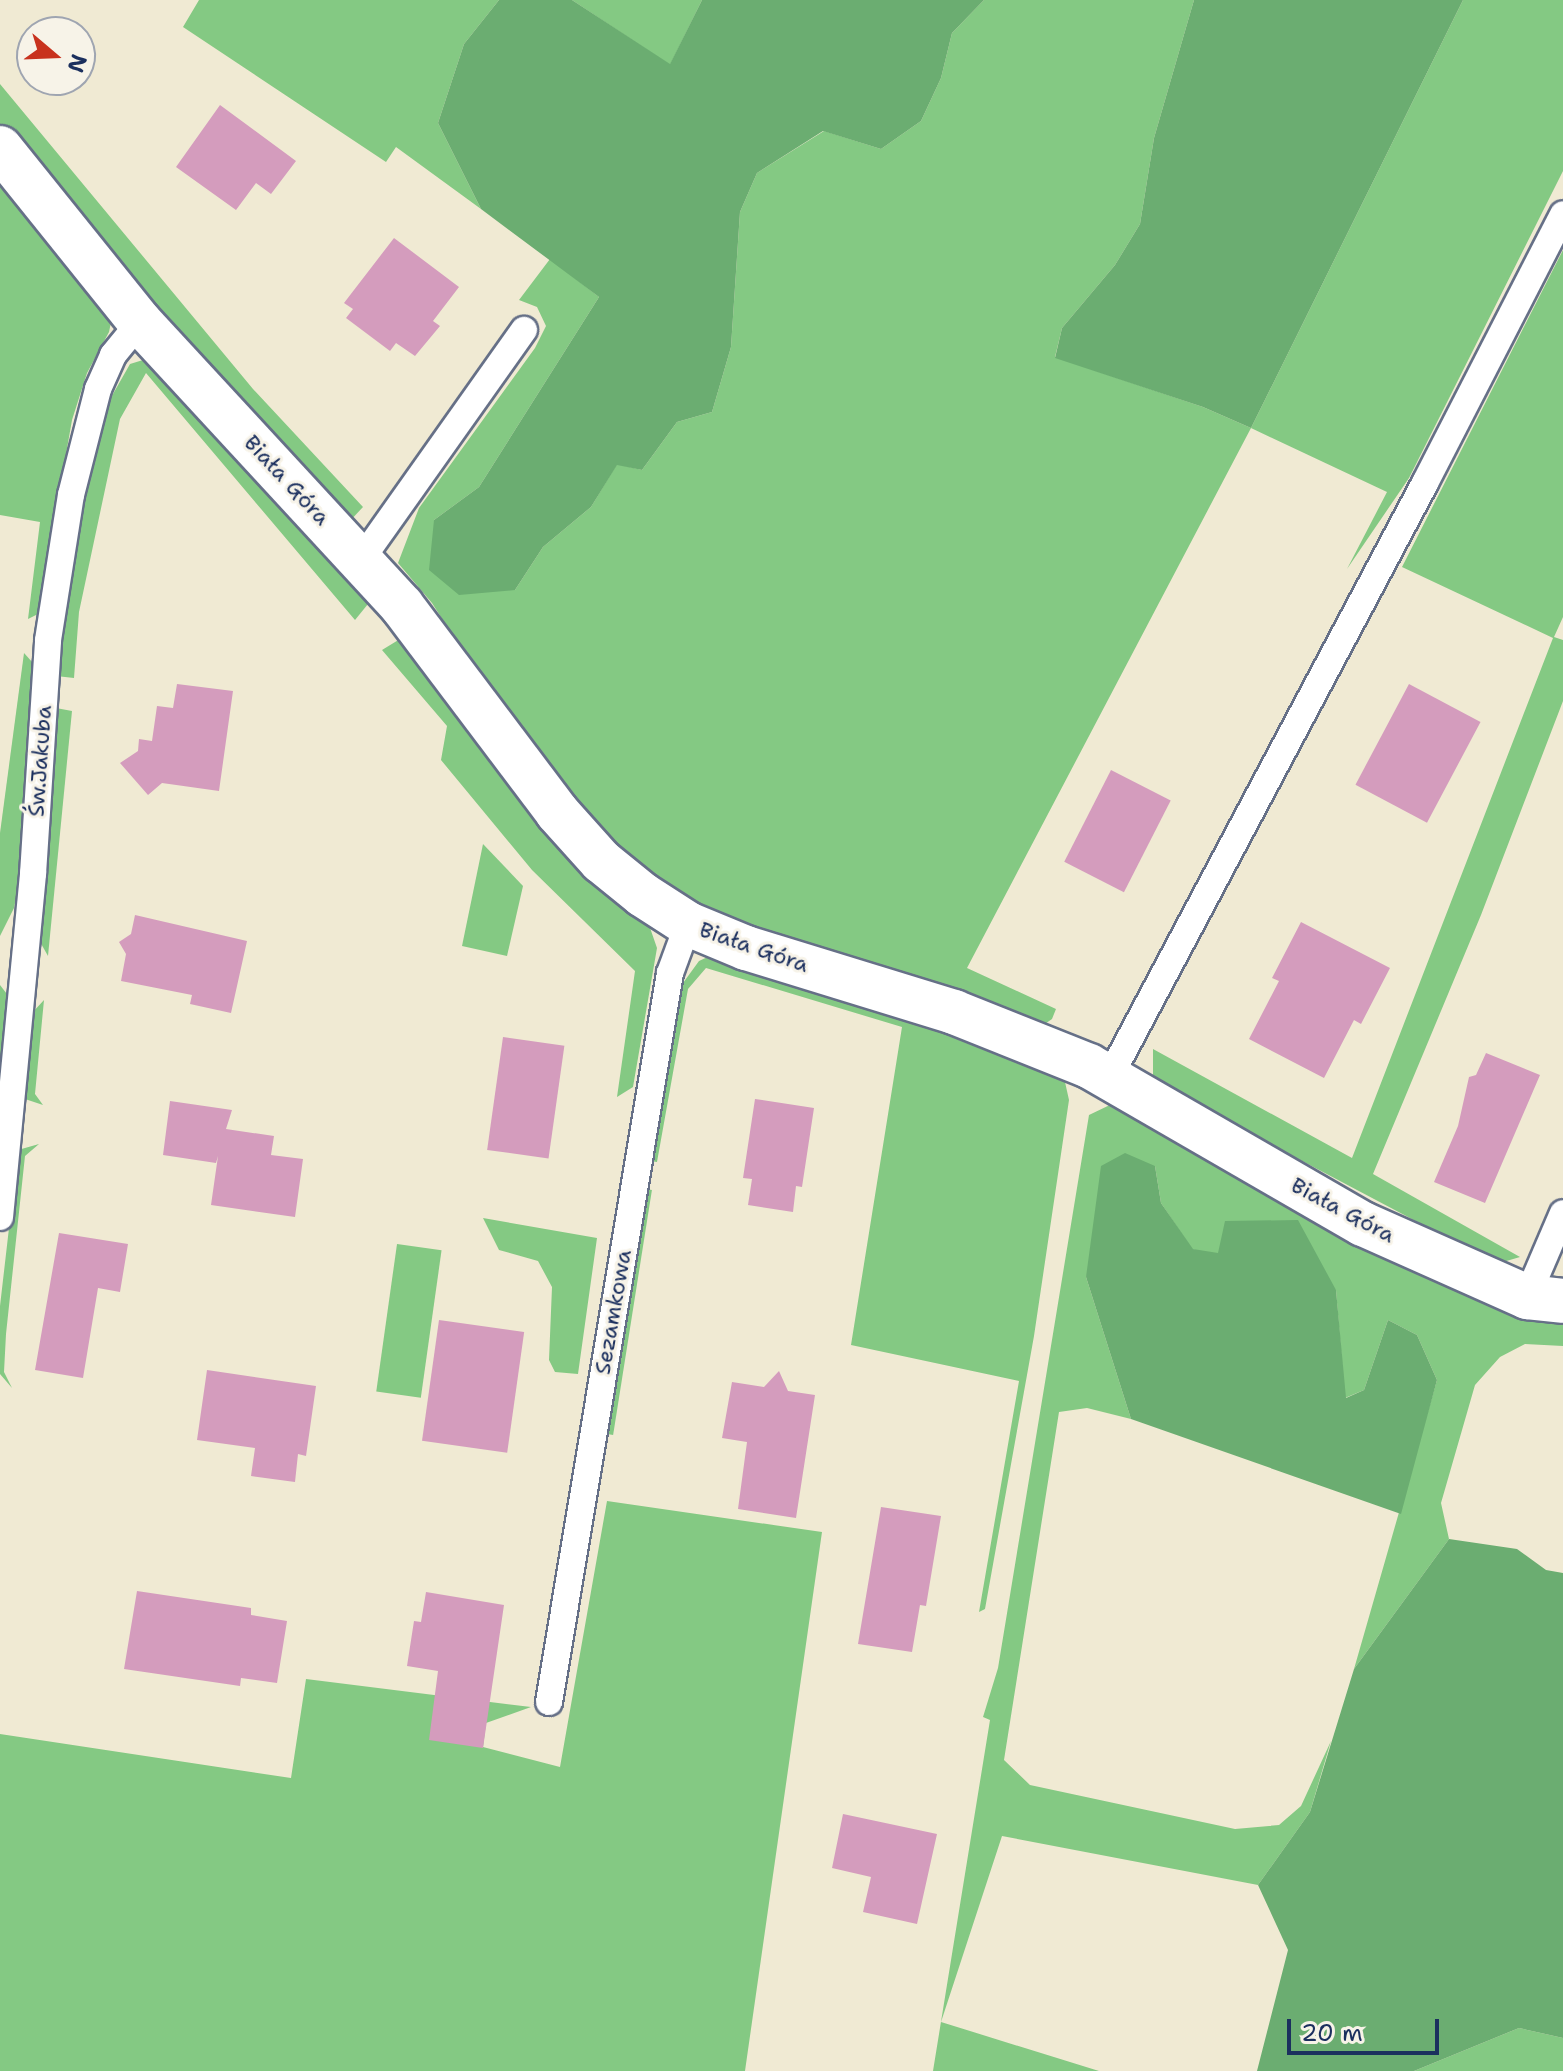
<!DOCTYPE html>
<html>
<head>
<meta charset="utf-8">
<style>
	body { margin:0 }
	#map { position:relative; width:1563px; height:2071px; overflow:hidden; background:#f0ead3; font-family:"Shantell Sans",sans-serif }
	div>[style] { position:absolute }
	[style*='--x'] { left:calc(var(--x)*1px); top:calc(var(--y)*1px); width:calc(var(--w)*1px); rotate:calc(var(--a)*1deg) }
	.green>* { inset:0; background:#84c983; transform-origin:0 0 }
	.forest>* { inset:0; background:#6bad71 }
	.building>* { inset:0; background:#d49cbd; transform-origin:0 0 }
	.roads { filter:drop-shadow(2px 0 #667087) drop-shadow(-2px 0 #667087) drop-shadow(0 2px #667087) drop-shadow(0 -2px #667087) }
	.lane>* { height:26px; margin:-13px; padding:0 13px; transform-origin:13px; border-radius:13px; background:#fff }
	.street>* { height:44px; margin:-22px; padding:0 22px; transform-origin:22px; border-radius:22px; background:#fff }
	span { translate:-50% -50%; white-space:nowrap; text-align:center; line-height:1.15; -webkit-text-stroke:6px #f7f3e8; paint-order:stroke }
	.street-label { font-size:22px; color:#1b2f5e }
	.north { position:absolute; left:16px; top:16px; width:80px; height:80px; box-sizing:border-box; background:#f7f3e8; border:2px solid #9fa5b1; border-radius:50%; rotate:109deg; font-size:22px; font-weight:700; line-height:32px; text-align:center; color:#1b2f5e }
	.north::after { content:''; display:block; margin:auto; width:28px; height:36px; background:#c8321e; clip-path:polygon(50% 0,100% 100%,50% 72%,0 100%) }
	.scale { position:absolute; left:1287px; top:2019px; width:152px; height:36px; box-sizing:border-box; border:4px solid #1b2f5e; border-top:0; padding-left:10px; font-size:24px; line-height:28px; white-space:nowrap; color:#1b2f5e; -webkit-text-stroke:6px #f7f3e8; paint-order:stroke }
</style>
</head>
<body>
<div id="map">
	<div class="green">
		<div style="clip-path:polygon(199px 0,499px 0,464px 44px,438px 123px,481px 209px,396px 147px,386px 162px,183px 27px)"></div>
		<div style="clip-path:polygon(572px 0,702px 0,670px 65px)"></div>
		<div style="clip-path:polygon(984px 0,1194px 0,1154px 138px,1140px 224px,1115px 265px,1062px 328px,1055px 357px,1203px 407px,1251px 428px,1463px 0,1563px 0,1563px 171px,1409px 478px,1347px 569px,1387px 492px,1251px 428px,967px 968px,1056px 1009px,1052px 1019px,1042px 1026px,751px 935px,626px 864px,513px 730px,432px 603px,398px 563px,419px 508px,535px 348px,546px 326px,537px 307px,519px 300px,550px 259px,599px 297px,479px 487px,434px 520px,515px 590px,543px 547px,591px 507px,617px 464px,642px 470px,677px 422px,712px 412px,731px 347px,740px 212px,757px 173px,824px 131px,881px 149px,921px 121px,941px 78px,952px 33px)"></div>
		<div style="clip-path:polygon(0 84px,253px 389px,363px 507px,348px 523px,242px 407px,0 125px)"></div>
		<div style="clip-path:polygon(0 172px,113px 313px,109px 332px,87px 373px,72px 420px,38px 614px,28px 619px,40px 522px,0 515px)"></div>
		<div style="clip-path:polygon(1563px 250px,1563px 617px,1554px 637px,1563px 640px,1563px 701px,1481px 915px,1373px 1174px,1520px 1257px,1503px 1262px,1478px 1254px,1153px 1082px,1153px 1049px,1352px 1158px,1553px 638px,1402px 567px)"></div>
		<div style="clip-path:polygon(143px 360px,155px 361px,368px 591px,368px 604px,355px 620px,146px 373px,120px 419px,79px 612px,74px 678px,56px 676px,80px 519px,105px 408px,130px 364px)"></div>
		<div style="clip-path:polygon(400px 639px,648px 922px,657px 948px,633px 1087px,617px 1097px,635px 971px,532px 870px,441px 760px,447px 726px,382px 650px)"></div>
		<div style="clip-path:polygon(24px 653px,33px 663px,21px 874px,14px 908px,0 936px,0 833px)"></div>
		<div style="clip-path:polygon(56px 708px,72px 711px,48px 956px,39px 940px)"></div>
		<div style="clip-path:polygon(483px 844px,523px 886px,507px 956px,462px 946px)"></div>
		<div style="clip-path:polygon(714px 954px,730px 954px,1059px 1073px,1065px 1082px,1069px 1100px,1034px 1336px,985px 1609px,979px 1612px,1019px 1381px,851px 1345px,902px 1027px,706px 968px,688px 989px,657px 1162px,650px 1161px,658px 1129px,665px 1059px,683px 983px,699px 961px)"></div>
		<div style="clip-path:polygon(0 985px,10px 998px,0 1093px)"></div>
		<div style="clip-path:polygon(44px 1000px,35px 1094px,43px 1105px,22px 1098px,32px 1013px)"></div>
		<div style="clip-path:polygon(1114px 1103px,1563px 1322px,1563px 1346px,1525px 1344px,1500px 1357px,1475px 1385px,1441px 1503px,1449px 1539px,1354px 1669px,1437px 1380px,1417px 1335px,1388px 1320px,1364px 1390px,1345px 1398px,1336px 1290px,1192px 1249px,1161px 1203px,1155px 1166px,1086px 1277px,1131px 1419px,1087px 1408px,1059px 1412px,1004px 1760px,1030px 1785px,1235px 1829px,1279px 1825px,1301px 1806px,1331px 1741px,1310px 1812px,1258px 1885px,1002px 1836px,941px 2022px,1099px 2071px,933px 2071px,990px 1720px,983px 1717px,998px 1668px,1089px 1115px)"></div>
		<div style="clip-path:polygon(39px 1144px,25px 1156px,6px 1334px,4px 1372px,12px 1388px,0 1374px,0 1306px,18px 1150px)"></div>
		<div style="left:646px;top:1189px;width:6px;height:248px;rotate:9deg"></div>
		<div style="clip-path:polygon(483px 1218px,597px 1238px,578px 1374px,555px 1372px,549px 1360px,552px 1287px,538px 1261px,499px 1250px)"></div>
		<div style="left:397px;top:1244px;width:45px;height:149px;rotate:8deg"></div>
		<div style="clip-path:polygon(607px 1501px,822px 1532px,745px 2071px,0 2071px,0 1734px,291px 1778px,306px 1679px,531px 1707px,486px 1723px,483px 1747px,560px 1767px)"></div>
		<div style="clip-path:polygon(1519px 2028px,1563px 2038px,1563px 2071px,1414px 2071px)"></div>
	</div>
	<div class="forest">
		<div style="clip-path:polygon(499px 0,572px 0,670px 64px,702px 0,984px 0,952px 33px,941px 78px,921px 121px,881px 149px,823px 131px,757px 173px,740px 212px,731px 347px,712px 412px,677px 422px,642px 470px,617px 465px,591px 507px,543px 547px,515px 590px,459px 595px,429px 570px,434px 520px,479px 487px,599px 297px,481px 209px,438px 123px,464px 44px)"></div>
		<div style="clip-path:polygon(1194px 0,1463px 0,1251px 428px,1203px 407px,1055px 358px,1062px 328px,1115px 265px,1140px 224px,1154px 138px)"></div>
		<div style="clip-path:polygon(1125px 1153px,1155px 1166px,1161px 1203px,1193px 1249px,1218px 1253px,1225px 1221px,1298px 1220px,1336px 1290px,1346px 1398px,1364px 1390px,1388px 1320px,1417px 1335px,1437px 1380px,1401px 1514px,1131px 1419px,1086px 1277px,1101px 1166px)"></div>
		<div style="clip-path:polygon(1449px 1539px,1517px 1549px,1546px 1570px,1563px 1573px,1563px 2038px,1519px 2028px,1414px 2071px,1257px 2071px,1288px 1950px,1258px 1885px,1310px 1812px,1354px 1669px)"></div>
	</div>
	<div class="building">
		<div style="clip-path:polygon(220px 105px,296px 161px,271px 194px,256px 183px,236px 210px,176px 167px)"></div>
		<div style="clip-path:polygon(394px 238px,459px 287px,433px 321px,440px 326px,415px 356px,396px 343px,390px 351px,346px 318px,353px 309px,344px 303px)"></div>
		<div style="clip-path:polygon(177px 684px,233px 691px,219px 791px,162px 783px,148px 795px,120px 763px,138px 751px,139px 739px,152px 741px,157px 706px,173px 708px)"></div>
		<div style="left:1409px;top:684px;width:81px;height:114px;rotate:28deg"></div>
		<div style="left:1111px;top:770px;width:67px;height:103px;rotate:27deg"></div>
		<div style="clip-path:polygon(135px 915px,247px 941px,231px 1013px,190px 1004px,192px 995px,121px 981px,126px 954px,119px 942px,131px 934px)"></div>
		<div style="clip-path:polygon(1301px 922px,1390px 968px,1361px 1024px,1354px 1020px,1324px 1078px,1249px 1039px,1279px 981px,1272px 978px)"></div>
		<div style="left:503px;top:1037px;width:62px;height:114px;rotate:8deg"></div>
		<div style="clip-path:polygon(1486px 1053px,1540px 1075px,1485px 1203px,1434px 1182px,1458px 1126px,1469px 1077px,1476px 1075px)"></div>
		<div style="clip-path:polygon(755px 1099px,814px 1108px,802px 1187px,796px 1186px,793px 1212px,748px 1205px,752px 1179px,743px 1178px)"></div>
		<div style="clip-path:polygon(170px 1101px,232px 1110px,226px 1129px,274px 1136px,271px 1155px,303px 1159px,295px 1217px,211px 1205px,218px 1156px,216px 1163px,163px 1155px)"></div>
		<div style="clip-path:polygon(59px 1233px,128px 1244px,120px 1292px,98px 1288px,83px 1378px,35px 1370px)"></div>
		<div style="left:439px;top:1320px;width:86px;height:122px;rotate:8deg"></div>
		<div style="clip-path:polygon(207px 1370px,316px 1386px,306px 1456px,298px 1454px,295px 1482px,251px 1476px,255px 1448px,197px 1440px)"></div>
		<div style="clip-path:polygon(779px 1371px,788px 1391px,815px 1395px,796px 1518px,738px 1509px,747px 1442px,722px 1438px,732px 1382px,764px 1387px)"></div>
		<div style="clip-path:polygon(881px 1507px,941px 1516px,926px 1606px,920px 1605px,912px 1652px,858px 1644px)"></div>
		<div style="clip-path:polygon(137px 1591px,251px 1608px,251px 1615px,287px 1621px,277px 1683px,241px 1678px,240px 1686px,124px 1669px)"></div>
		<div style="clip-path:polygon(426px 1592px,504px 1605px,483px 1748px,429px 1740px,438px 1671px,407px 1666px,414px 1621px,421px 1622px)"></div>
		<div style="clip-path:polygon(843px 1814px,937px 1834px,917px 1924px,863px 1912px,871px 1877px,832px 1868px)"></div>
	</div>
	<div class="roads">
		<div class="lane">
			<div style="--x:361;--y:560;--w:282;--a:-54.7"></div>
			<div style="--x:1109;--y:1078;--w:674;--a:-62.03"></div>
			<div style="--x:1425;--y:483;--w:302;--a:-62.8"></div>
			<div style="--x:0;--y:1217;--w:345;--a:-84.5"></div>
			<div style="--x:33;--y:874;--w:234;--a:-86.3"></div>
			<div style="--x:48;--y:640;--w:147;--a:-81"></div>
			<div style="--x:71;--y:495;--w:109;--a:-75.7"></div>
			<div style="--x:98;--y:389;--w:37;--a:-66"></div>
			<div style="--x:113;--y:355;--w:43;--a:-50.7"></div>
			<div style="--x:1527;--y:1297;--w:91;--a:-66.8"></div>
			<div style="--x:549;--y:1702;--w:739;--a:-80.58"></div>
			<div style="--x:670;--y:973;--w:52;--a:-69.8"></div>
		</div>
		<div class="street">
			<div style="--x:0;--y:148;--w:223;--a:51.2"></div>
			<div style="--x:140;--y:322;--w:386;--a:47.3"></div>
			<div style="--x:402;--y:606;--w:258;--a:53"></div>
			<div style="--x:557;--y:812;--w:66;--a:48.1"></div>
			<div style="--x:601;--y:861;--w:54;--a:39"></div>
			<div style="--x:643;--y:895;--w:54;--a:32.8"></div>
			<div style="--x:688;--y:924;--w:63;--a:22.5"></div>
			<div style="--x:746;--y:948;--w:218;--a:17.1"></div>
			<div style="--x:954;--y:1012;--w:145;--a:21.8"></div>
			<div style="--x:1089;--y:1066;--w:316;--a:30"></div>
			<div style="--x:1363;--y:1224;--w:180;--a:24"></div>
			<div style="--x:1527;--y:1297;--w:36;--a:6"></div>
		</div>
	</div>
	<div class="street-label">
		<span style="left:287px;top:480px;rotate:47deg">Biała Góra</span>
		<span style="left:40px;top:761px;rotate:-86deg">Św.Jakuba</span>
		<span style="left:754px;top:947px;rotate:19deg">Biała Góra</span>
		<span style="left:1343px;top:1210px;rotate:28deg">Biała Góra</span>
		<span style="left:613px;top:1312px;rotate:-80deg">Sezamkowa</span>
	</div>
	<div class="north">N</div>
	<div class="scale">20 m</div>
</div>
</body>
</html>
